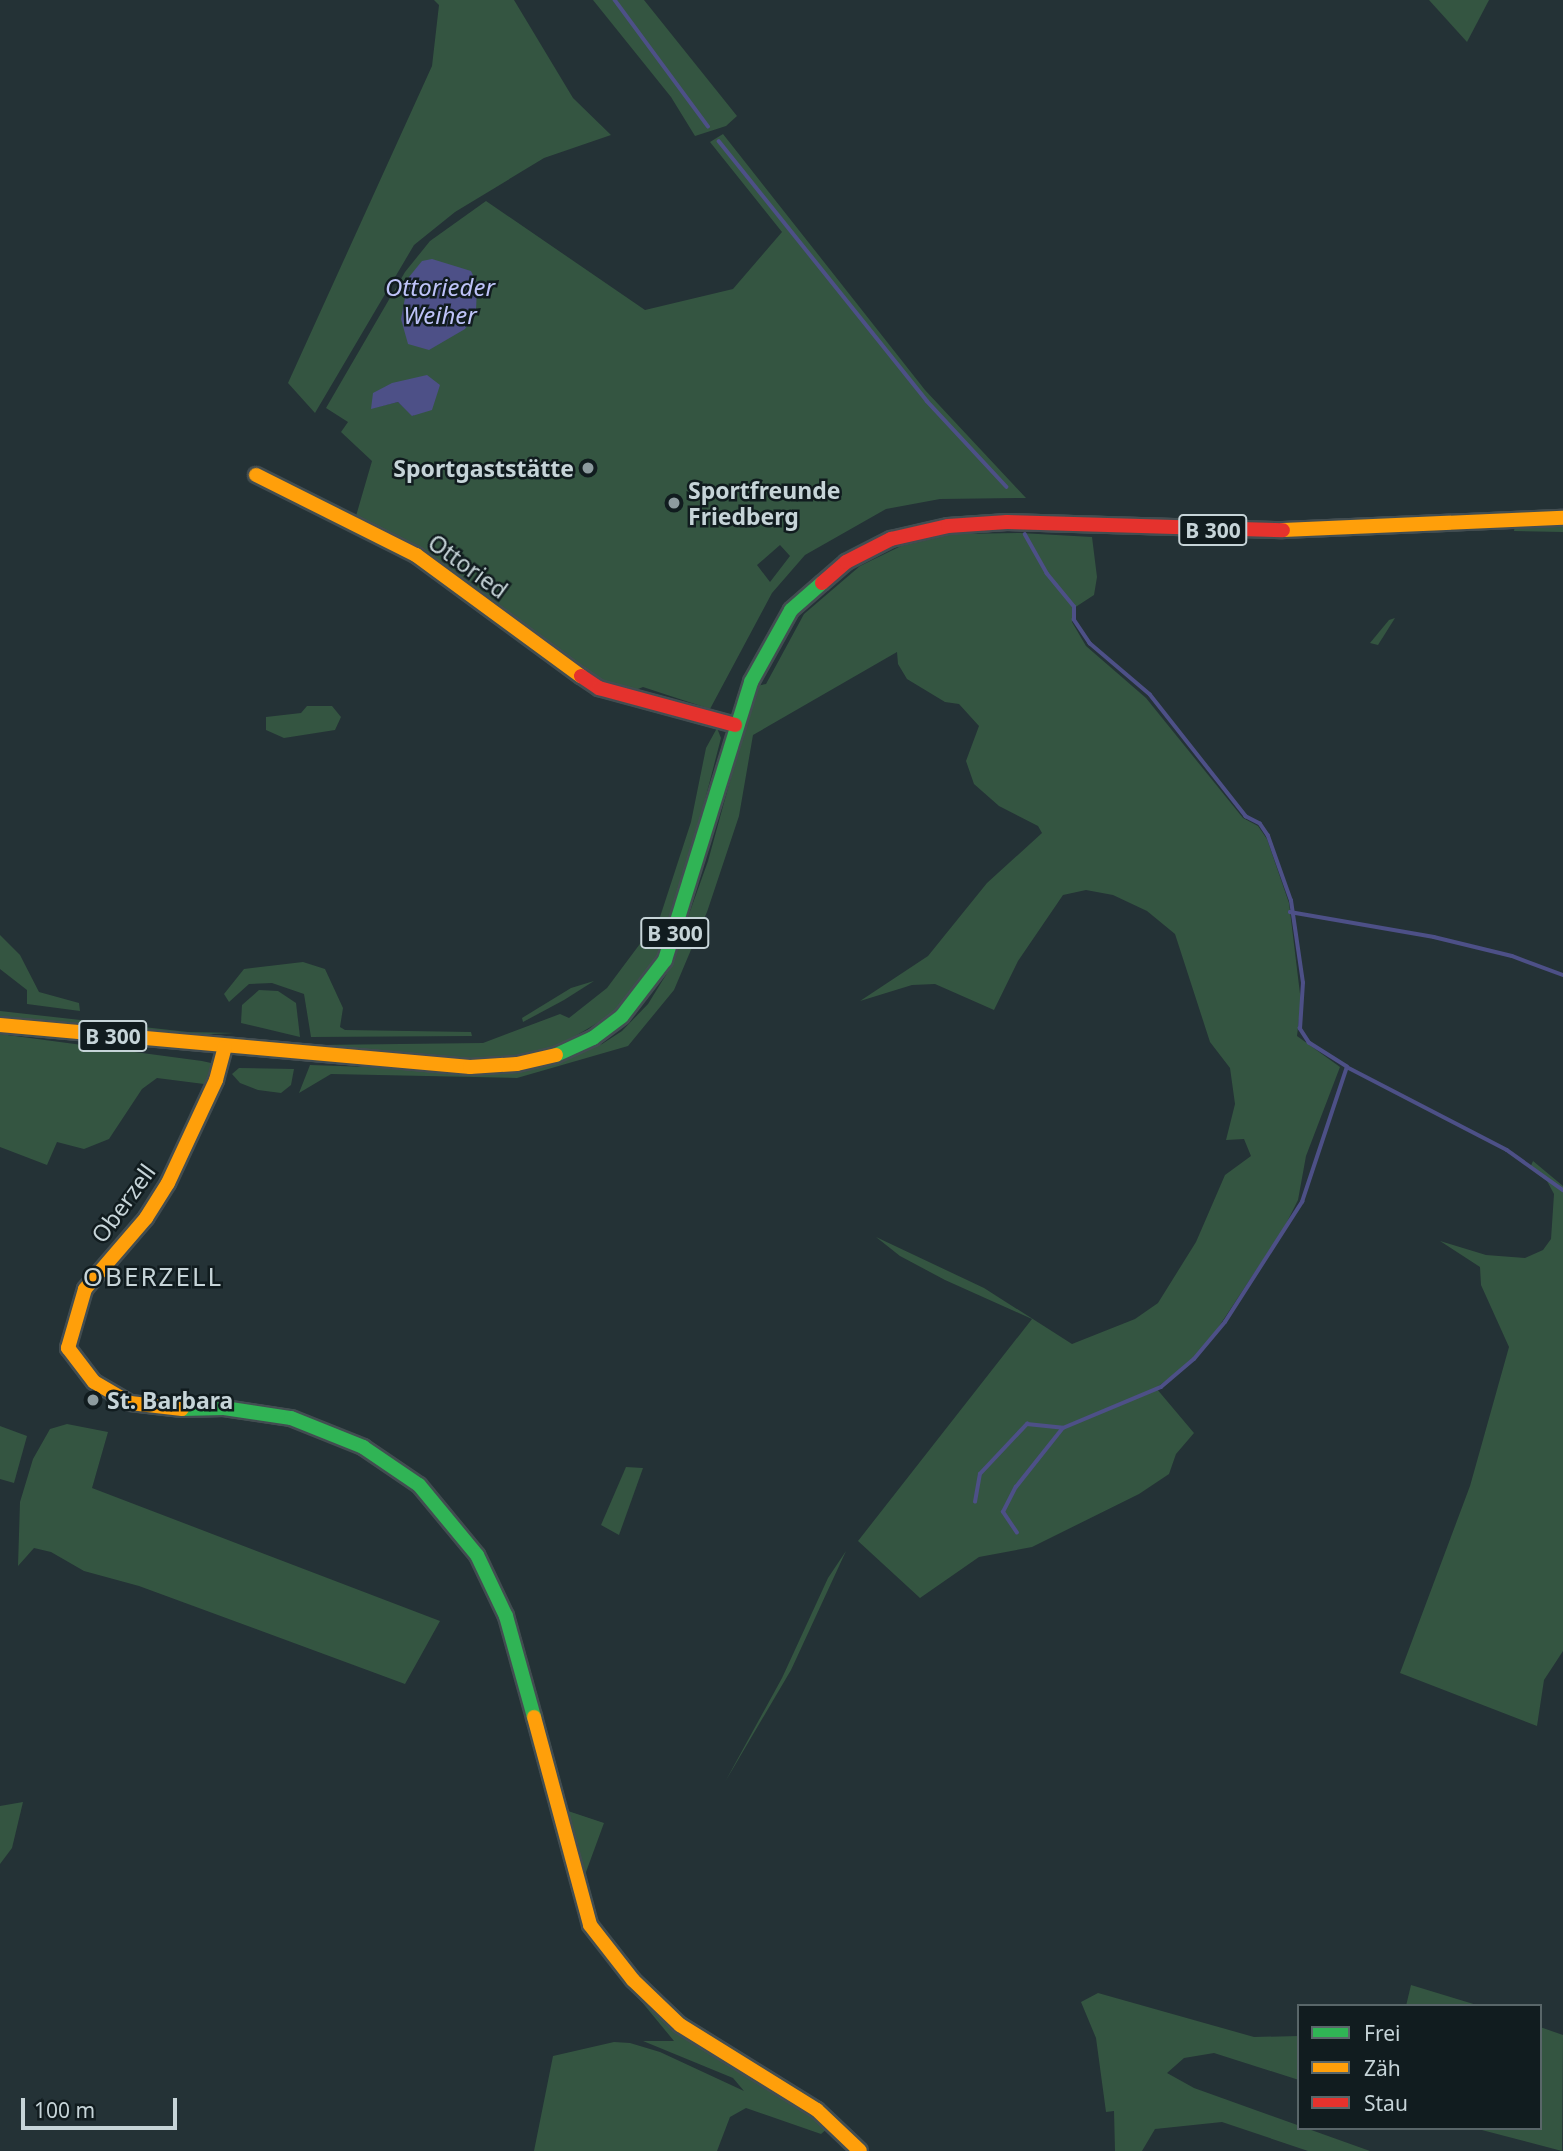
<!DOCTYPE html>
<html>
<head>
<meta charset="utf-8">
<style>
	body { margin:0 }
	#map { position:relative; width:1563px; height:2151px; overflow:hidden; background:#243236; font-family:"Noto Sans",sans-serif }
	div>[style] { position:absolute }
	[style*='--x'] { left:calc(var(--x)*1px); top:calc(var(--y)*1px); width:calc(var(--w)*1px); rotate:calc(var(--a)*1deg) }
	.green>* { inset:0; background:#345541 }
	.water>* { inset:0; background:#4d5087 }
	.stream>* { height:3.5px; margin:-1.75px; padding:0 1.75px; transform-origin:1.75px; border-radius:1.75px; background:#4d5087 }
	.roads { filter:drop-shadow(2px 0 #424d51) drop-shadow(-2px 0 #424d51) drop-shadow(0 2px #424d51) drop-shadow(0 -2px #424d51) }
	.fast>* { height:14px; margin:-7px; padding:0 7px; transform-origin:7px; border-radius:7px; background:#30b455 }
	.slow>* { height:14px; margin:-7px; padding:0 7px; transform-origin:7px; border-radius:7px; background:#ff9f0a }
	.jam>* { height:14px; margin:-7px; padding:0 7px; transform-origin:7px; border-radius:7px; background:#e5322d }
	.dots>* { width:19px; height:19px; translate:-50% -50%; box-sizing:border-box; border:4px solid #111c1f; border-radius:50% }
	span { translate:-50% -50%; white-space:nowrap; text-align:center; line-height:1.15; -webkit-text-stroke:5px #111c1f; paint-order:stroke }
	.shield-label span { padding:2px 5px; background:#111c1f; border:2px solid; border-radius:5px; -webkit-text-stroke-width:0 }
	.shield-label { font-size:21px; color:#c6d4d8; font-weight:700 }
	.poi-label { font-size:23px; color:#c6d4d8; font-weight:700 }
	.right { translate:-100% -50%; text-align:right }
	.left { translate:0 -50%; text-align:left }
	.street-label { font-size:23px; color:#c6d4d8 }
	.water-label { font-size:24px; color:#bec3f8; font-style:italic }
	.quarter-label { font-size:26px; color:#c6d4d8; letter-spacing:2px }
	.legend { position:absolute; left:1297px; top:2004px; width:245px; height:126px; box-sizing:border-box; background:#111c1f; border:2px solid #596669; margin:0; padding:9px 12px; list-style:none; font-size:21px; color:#c6d4d8 }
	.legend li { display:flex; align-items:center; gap:14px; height:35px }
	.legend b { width:35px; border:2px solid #596669 }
	.scale { position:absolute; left:21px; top:2098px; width:156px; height:32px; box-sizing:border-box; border:4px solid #c6d4d8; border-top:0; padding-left:9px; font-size:21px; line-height:24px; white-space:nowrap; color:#c6d4d8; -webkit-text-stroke:5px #111c1f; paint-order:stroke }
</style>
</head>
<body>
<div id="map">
	<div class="green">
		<div style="clip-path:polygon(434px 0,514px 0,573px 98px,611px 135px,544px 158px,455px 212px,414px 245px,315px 413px,288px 383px,432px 66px,439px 5px)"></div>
		<div style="clip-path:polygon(593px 0,644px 0,737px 116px,726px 126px,695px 136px,671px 97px)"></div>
		<div style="clip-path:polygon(1429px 0,1489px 0,1467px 42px)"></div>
		<div style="clip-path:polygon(evenodd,723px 134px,925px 390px,1026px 498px,940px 499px,886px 509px,805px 555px,772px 593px,710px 709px,643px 687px,626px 694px,571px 668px,452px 577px,356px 516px,372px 461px,341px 432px,348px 422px,326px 408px,405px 272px,430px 241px,486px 201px,645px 310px,733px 289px,782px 232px,710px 142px,723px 134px,440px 385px,413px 416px,398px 402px,372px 408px,440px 385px,723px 134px,780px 545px,790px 556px,770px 582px,757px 565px,780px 545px)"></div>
		<div style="clip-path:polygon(1563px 523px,1563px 532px,1514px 531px,1515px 525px)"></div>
		<div style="clip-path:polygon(1020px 533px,1092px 537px,1097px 577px,1094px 595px,1074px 608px,1072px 622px,1086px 646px,1146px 698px,1243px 818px,1258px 826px,1267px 839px,1289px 903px,1301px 1002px,1297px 1036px,1340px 1067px,1306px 1156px,1298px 1200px,1284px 1228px,1212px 1337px,1194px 1359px,1156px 1388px,1194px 1433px,1176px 1454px,1169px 1474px,1139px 1494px,1032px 1547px,979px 1557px,920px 1598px,858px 1541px,1032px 1319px,945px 1280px,900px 1256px,876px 1237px,984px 1288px,1072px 1344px,1135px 1319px,1158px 1303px,1196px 1242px,1225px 1175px,1251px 1156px,1244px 1139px,1226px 1140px,1235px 1104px,1230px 1068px,1210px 1042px,1175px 934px,1147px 911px,1113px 895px,1086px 890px,1063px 895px,1018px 961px,994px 1010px,935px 984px,912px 985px,860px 1001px,928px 956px,987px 883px,1042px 833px,1038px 826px,999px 806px,974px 784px,966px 761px,979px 726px,959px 704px,945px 702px,907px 679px,898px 664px,897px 652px,753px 735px,739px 816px,707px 912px,674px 990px,628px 1046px,517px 1078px,331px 1074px,299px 1093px,310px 1065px,515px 1072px,602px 1044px,622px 1031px,648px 1004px,669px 970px,708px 861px,756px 686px,766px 684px,804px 614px,860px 566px,901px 546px,954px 534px)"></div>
		<div style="clip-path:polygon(1395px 618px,1378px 645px,1370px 643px,1389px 620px)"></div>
		<div style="clip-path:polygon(307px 706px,332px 706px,341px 717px,335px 730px,284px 738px,266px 730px,266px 717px,301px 713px)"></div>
		<div style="clip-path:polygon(717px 728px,721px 738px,674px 920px,655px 964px,616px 1012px,555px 1048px,516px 1056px,470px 1060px,318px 1045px,483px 1043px,560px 1014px,569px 1018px,607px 988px,660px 917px,691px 822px,706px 748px)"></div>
		<div style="clip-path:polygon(0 935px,20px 955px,39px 992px,79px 1003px,80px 1011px,27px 1004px,27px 990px,0 969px)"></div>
		<div style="clip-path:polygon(303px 962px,325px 969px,343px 1008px,340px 1027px,345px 1030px,471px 1032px,472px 1036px,311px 1037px,304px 994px,272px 983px,249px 984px,229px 1002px,224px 994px,244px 969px)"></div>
		<div style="clip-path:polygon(594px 981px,564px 1000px,523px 1022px,522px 1018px,571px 988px)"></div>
		<div style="clip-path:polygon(259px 990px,278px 991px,296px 1003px,300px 1037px,241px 1023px,242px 1005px)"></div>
		<div style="clip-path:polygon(0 1011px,188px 1032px,235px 1033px,188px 1035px,0 1016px)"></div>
		<div style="clip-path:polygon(0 1034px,202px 1061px,211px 1063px,212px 1070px,204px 1084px,157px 1078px,142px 1089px,109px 1139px,84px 1149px,57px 1142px,47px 1165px,0 1147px)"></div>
		<div style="clip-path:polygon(239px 1068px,294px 1069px,291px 1085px,281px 1093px,258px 1090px,240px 1083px,232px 1074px)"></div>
		<div style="clip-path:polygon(1533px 1161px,1563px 1186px,1563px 1651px,1544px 1680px,1537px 1726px,1400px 1673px,1470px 1486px,1509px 1347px,1481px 1285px,1480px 1267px,1440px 1241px,1486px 1255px,1525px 1258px,1543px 1250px,1551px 1239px,1554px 1194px,1547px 1181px,1530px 1168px)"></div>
		<div style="clip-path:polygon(67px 1424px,108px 1432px,92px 1488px,440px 1621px,405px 1684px,139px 1586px,84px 1571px,51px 1552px,34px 1548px,18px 1566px,20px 1502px,33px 1459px,50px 1429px)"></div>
		<div style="clip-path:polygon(0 1426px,27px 1436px,14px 1483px,0 1479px)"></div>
		<div style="clip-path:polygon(626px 1467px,643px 1468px,619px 1535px,601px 1525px)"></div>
		<div style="clip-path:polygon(846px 1551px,791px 1670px,725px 1782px,782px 1678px,828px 1578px)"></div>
		<div style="clip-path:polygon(23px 1802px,12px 1848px,0 1864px,0 1806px)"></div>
		<div style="clip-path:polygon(562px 1809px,604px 1823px,586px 1872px,588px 1902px)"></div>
		<div style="clip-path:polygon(608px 1961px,666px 2019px,828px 2128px,821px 2134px,746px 2108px,730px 2117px,717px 2151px,534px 2151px,553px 2056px,614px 2042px,630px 2043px,660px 2052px,744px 2091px,733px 2078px,643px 2041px,674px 2041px)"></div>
		<div style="clip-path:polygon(1411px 1985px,1480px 2006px,1406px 2006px)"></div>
		<div style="clip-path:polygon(1098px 1993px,1254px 2037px,1299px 2036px,1299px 2080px,1214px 2053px,1184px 2058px,1167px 2073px,1194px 2088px,1370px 2151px,1308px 2151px,1222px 2122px,1155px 2129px,1142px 2151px,1115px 2151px,1114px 2111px,1106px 2112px,1096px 2038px,1081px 2002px)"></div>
		<div style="clip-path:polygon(1540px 2027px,1563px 2035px,1562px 2151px,1474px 2128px,1540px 2128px)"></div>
	</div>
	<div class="water">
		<div style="clip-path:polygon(432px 259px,471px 271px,477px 284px,476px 312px,465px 329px,429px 350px,408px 344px,401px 319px,409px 277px,422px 261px)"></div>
		<div style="clip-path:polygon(427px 375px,440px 385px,432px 410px,412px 416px,398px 402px,371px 409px,373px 393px,392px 383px)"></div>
	</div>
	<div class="stream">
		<div style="--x:615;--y:0;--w:157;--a:53.6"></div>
		<div style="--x:719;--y:141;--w:333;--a:51.3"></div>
		<div style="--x:927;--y:401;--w:117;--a:47.1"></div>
		<div style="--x:1290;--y:912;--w:146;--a:9.8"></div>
		<div style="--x:1434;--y:937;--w:80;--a:13.7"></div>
		<div style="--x:1512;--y:956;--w:54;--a:20.4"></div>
		<div style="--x:1347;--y:1067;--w:180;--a:27.4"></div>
		<div style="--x:1507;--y:1150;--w:69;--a:35.5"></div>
		<div style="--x:975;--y:1502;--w:28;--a:-80"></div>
		<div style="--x:980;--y:1474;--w:69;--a:-46.8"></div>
		<div style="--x:1027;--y:1424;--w:36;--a:6"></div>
		<div style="--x:1017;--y:1533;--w:25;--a:-124"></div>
		<div style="--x:1003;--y:1512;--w:28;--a:-63"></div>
		<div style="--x:1016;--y:1487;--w:75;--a:-51.5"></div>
		<div style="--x:1063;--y:1428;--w:106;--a:-22.7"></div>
		<div style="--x:1161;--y:1387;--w:43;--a:-40.3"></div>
		<div style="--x:1194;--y:1359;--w:48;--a:-50"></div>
		<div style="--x:1225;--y:1322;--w:143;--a:-57.3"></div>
		<div style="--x:1302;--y:1202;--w:142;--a:-71.6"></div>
		<div style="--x:1347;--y:1067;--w:45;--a:-147.7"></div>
		<div style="--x:1309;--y:1043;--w:17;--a:-123"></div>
		<div style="--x:1300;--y:1029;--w:46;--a:-86.3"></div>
		<div style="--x:1303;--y:983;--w:83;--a:-98.3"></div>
		<div style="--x:1291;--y:901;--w:69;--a:-109.5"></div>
		<div style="--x:1268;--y:836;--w:14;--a:-124"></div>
		<div style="--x:1260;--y:824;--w:16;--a:-153"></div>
		<div style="--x:1246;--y:817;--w:155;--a:-128.2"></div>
		<div style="--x:1150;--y:695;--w:79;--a:-139.6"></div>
		<div style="--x:1090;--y:644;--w:29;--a:-124"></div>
		<div style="--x:1074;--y:620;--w:13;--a:-90"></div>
		<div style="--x:1074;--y:607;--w:43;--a:-129.3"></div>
		<div style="--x:1047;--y:574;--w:45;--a:-119.4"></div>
	</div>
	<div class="roads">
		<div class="fast">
			<div style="--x:556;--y:1055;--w:41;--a:-24.7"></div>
			<div style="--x:593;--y:1038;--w:36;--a:-37"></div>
			<div style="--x:622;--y:1016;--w:71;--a:-52.5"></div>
			<div style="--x:665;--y:960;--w:291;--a:-72.8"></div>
			<div style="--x:751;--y:682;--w:82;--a:-60.9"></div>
			<div style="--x:791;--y:610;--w:41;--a:-41.1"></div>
			<div style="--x:182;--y:1409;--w:42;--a:-1.4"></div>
			<div style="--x:224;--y:1408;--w:68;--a:8.5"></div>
			<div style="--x:291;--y:1418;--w:78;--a:21.9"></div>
			<div style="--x:363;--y:1447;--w:68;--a:34.2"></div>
			<div style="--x:419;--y:1485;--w:91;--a:50.4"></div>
			<div style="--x:477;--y:1555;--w:68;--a:64.6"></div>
			<div style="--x:506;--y:1616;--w:105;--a:74.5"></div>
		</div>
		<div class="slow">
			<div style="--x:256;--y:475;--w:179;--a:26.6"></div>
			<div style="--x:416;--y:555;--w:205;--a:36.3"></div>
			<div style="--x:1283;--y:530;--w:280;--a:-2.5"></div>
			<div style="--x:0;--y:1025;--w:472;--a:5.1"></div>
			<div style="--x:470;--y:1067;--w:47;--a:-3.7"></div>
			<div style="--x:517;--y:1064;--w:40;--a:-13"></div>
			<div style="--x:182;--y:1409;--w:52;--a:-173.4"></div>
			<div style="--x:130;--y:1403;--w:42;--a:-149.7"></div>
			<div style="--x:94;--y:1382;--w:43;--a:-127.4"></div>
			<div style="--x:68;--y:1348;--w:61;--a:-73.9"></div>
			<div style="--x:85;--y:1289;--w:94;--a:-49.3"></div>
			<div style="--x:146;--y:1218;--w:41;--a:-57.8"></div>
			<div style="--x:168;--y:1183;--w:114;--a:-65"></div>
			<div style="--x:216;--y:1080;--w:34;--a:-75"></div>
			<div style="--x:534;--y:1717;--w:215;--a:74.9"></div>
			<div style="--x:590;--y:1925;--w:70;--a:52"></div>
			<div style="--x:633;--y:1980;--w:65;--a:43.8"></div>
			<div style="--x:680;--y:2025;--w:161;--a:31.8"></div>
			<div style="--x:817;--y:2110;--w:59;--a:43.6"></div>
		</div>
		<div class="jam">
			<div style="--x:822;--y:583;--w:32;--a:-41"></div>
			<div style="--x:846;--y:562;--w:51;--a:-27.1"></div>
			<div style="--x:891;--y:539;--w:58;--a:-12.8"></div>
			<div style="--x:948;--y:526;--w:59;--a:-3.9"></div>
			<div style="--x:1007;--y:522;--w:276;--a:1.7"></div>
			<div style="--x:581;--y:676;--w:22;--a:34"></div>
			<div style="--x:599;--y:688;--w:141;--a:15.2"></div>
		</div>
	</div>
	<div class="dots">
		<div style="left:588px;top:468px;background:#8d9b9f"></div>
		<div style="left:674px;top:503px;background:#8d9b9f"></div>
		<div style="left:93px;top:1400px;background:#8d9b9f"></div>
	</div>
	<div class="shield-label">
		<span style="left:1213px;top:530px">B 300</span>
		<span style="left:675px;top:933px">B 300</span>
		<span style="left:113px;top:1036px">B 300</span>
	</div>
	<div class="poi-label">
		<span class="right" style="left:574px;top:468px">Sportgaststätte</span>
		<span class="left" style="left:688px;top:503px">Sportfreunde<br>Friedberg</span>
		<span class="left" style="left:107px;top:1400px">St. Barbara</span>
	</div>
	<div class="street-label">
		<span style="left:468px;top:566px;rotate:36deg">Ottoried</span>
		<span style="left:123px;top:1203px;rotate:-54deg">Oberzell</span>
	</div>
	<div class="water-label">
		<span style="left:440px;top:301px">Ottorieder<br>Weiher</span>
	</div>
	<div class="quarter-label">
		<span style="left:153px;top:1277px">OBERZELL</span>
	</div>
	<ul class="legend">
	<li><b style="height:9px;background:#30b455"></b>Frei</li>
	<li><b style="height:9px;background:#ff9f0a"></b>Zäh</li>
	<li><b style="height:9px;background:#e5322d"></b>Stau</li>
	</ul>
	<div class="scale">100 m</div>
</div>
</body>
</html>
